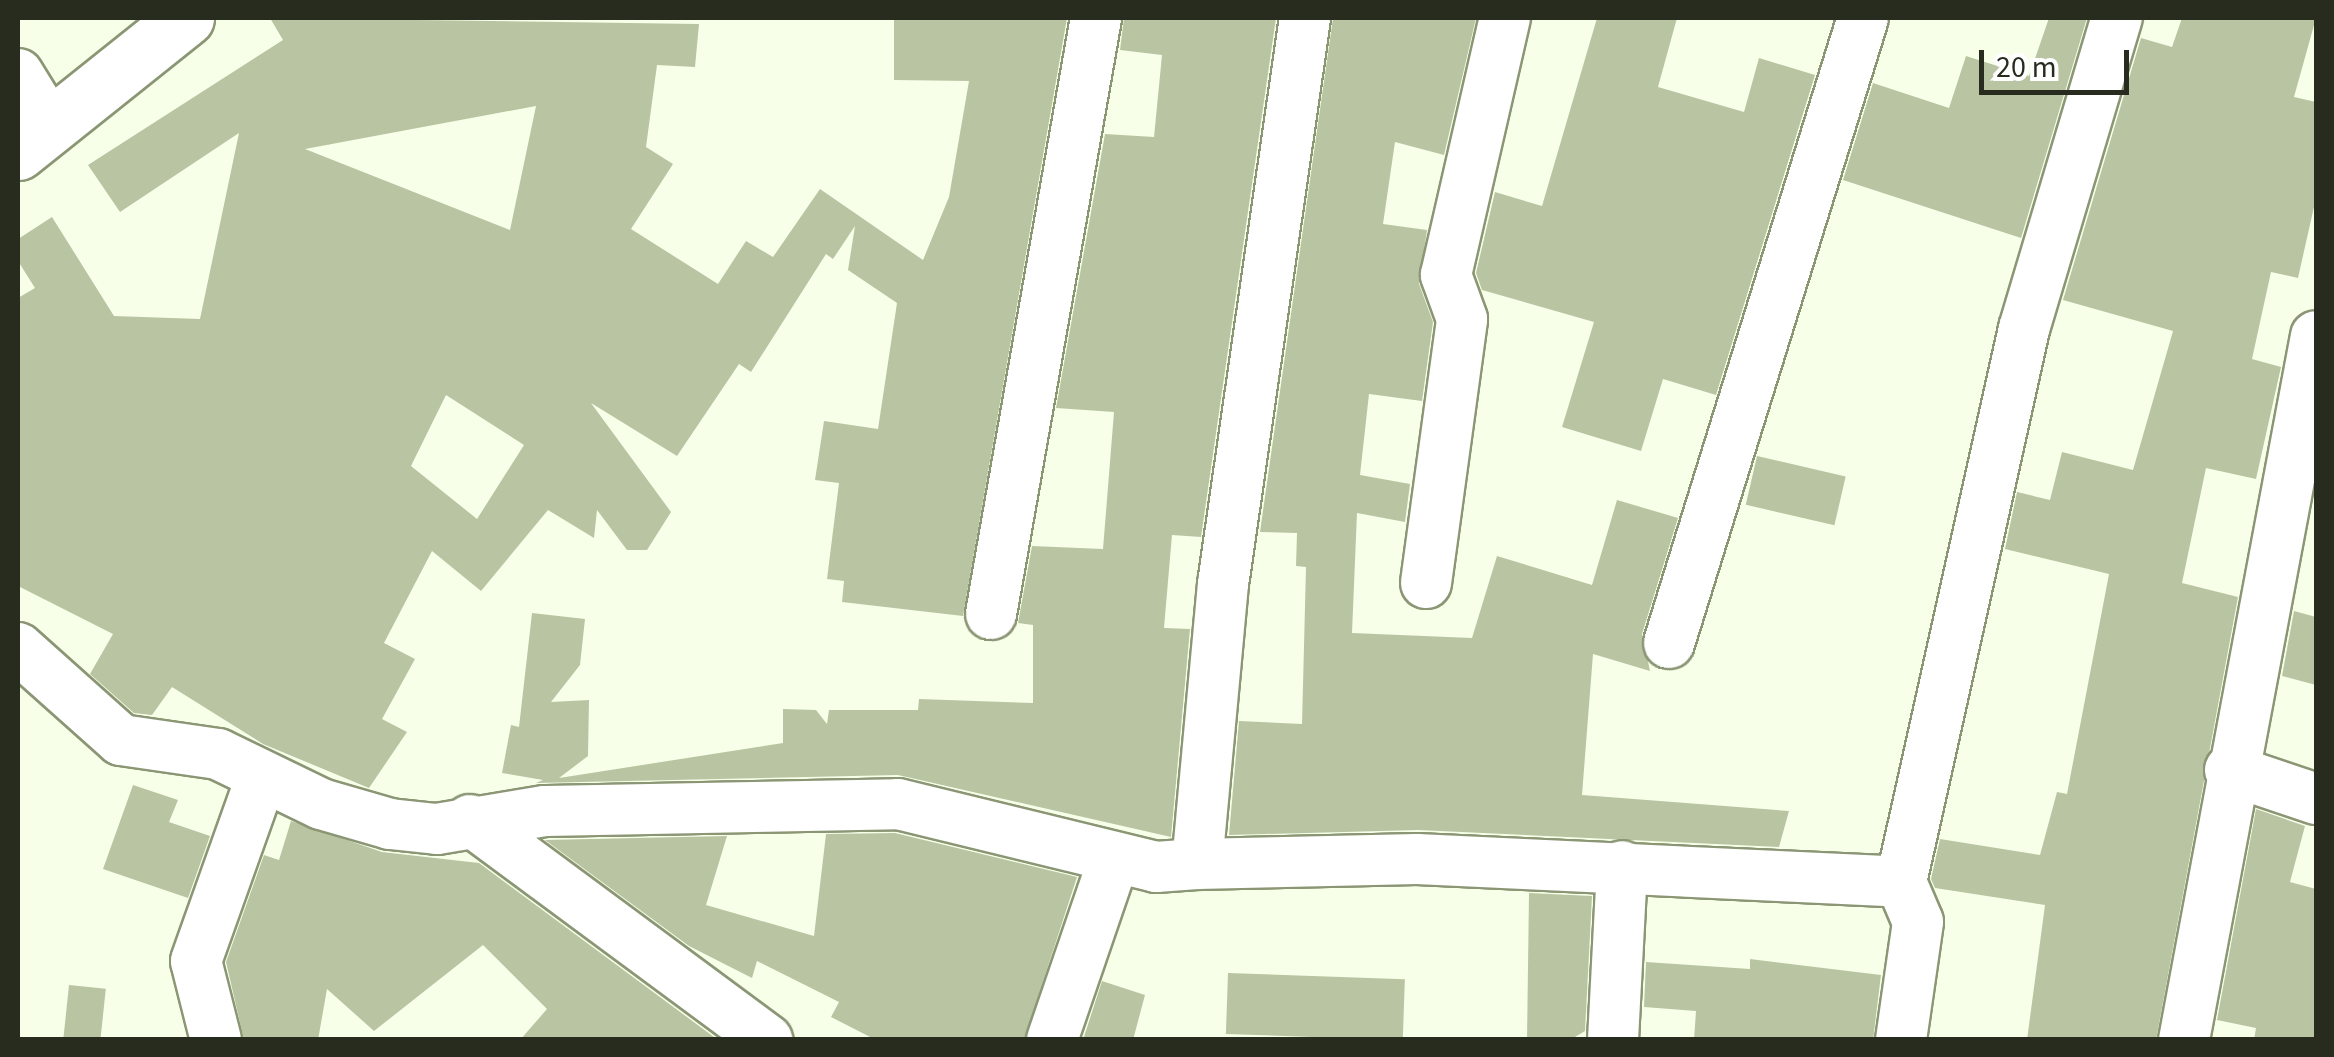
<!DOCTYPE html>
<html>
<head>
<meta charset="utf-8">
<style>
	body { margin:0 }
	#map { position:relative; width:2334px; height:1057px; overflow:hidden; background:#f7ffe9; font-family:"Source Sans 3",sans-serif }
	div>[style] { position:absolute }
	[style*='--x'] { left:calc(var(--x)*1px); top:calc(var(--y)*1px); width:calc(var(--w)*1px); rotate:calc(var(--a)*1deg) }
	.building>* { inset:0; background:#b9c5a2; transform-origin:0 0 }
	.roads { filter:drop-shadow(2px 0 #8b9675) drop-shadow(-2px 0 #8b9675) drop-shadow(0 2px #8b9675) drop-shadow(0 -2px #8b9675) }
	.street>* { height:50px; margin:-25px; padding:0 25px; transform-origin:25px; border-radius:25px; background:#fff }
	.secondary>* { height:55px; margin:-27.5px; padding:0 27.5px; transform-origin:27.5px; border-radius:27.5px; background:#fff }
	span { translate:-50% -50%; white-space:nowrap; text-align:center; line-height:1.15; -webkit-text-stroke:10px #fff; paint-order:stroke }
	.frame { position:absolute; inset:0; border:20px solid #282c1f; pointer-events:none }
	.scale { position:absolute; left:1979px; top:50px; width:150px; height:45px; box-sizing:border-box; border:5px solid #282c1f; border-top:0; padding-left:12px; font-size:30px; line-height:35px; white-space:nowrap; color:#282c1f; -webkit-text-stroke:8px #fff; paint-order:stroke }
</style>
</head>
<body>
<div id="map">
	<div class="building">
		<div style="clip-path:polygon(evenodd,270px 18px,699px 24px,695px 67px,657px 65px,646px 147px,673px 164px,631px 229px,718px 284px,746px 241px,773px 257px,820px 189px,923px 260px,949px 197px,969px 81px,894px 80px,894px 18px,1067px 18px,963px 616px,842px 602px,844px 581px,827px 579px,839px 483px,815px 480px,824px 421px,878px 429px,897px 303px,848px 270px,855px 226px,833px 259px,826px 254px,751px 372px,739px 364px,677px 456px,591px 403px,671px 512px,647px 550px,627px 550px,597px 510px,594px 538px,548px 510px,481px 591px,432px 551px,384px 643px,415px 659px,382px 719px,407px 732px,369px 788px,263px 744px,172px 687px,152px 715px,134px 713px,90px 674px,113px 634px,18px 586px,18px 298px,35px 288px,18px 261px,18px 239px,52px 217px,114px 316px,200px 319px,239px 133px,120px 212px,88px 165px,283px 40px,270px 18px,536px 106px,510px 230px,305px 149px,536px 106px,270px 18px,446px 395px,524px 445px,477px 519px,411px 466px,446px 395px)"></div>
		<div style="clip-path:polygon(1124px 18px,1276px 18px,1201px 537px,1172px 535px,1164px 628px,1190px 629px,1171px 837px,898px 775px,536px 783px,543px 780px,502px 773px,511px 725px,519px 727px,532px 613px,585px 619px,580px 665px,551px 702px,589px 700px,588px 756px,559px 778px,783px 743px,783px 709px,816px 710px,827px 724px,829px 710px,918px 710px,919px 699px,1033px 703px,1033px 625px,1018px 623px,1032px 546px,1103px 549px,1114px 412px,1056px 408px,1105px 134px,1154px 137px,1162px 55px,1120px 50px)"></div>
		<div style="clip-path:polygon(1333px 18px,1476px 18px,1444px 155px,1395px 142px,1383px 224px,1427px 230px,1419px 284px,1433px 322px,1422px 401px,1369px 394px,1360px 475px,1410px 484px,1405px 522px,1357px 513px,1352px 633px,1472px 638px,1497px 556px,1592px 585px,1617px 500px,1678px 518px,1642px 634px,1650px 671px,1593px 654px,1582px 795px,1789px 811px,1779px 847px,1418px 830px,1229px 835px,1239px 721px,1302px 724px,1306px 567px,1296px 566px,1297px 533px,1260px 532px)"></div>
		<div style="clip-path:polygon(1597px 18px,1677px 18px,1658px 87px,1744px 112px,1759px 58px,1815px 75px,1716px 395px,1663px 379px,1641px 451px,1562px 427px,1594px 322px,1482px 290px,1476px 273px,1495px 192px,1542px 206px)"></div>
		<div style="clip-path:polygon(2049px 18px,2087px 18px,2021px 238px,1843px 180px,1873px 83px,1949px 108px,1966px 56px,2029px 76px)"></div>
		<div style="clip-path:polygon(2182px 18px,2316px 18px,2294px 97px,2316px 102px,2316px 198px,2298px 278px,2271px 272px,2252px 359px,2281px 367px,2256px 479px,2206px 468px,2182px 583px,2238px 597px,2156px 1040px,2027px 1040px,2045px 905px,1935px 888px,1931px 879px,1940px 839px,2040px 855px,2057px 792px,2067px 794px,2109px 574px,2005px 549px,2017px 492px,2050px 500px,2062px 452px,2133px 470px,2173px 331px,2063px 300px,2141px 38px,2172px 47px)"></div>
		<div style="left:1757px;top:456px;width:91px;height:50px;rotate:13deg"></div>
		<div style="clip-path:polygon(2294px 611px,2316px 617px,2316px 685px,2282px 676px)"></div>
		<div style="clip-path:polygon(133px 785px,178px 800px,169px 822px,210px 836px,188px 898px,103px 869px)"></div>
		<div style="clip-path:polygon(2256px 809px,2305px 826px,2290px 882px,2316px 889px,2316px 1040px,2254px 1040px,2256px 1028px,2217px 1020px)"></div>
		<div style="clip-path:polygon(291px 821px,382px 852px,479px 863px,718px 1040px,520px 1040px,547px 1009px,483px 945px,374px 1031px,327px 989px,318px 1040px,244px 1040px,226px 962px,264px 855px,279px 860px)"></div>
		<div style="clip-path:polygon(895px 833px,1077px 877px,1024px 1040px,876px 1040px,831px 1017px,839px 1002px,757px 961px,752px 978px,689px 946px,545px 840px,727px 836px,706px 905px,814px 936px,826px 834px)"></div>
		<div style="clip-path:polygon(1529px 893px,1592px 896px,1585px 1031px,1570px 1040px,1527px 1040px)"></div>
		<div style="clip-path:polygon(1750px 959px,1881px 975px,1873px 1040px,1694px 1040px,1696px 1011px,1644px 1007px,1646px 962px,1750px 969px)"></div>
		<div style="left:1228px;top:973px;width:177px;height:61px;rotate:2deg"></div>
		<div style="clip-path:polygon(1102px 981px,1145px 995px,1133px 1040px,1083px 1040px)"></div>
		<div style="left:69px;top:985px;width:37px;height:55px;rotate:6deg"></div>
	</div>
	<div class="roads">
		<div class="street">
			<div style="--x:1305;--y:18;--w:572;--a:98.24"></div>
			<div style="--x:1223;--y:584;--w:281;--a:95.3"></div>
			<div style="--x:1197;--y:864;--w:220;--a:-1.3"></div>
			<div style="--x:1417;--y:859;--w:485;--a:2.7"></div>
			<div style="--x:1901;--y:882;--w:43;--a:67"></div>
			<div style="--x:1918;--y:922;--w:119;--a:98.2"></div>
			<div style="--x:18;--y:74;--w:61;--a:58.4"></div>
			<div style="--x:1426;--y:583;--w:266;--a:-82.2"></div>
			<div style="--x:1462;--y:319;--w:47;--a:-110"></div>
			<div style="--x:1446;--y:275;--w:264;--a:-77.1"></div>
			<div style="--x:991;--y:614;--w:605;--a:-80.01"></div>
			<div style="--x:1669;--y:643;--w:654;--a:-72.76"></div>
			<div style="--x:18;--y:648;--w:138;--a:41.8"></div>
			<div style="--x:121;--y:740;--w:98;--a:8.2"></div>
			<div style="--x:218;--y:754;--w:114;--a:25.9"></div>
			<div style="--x:321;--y:804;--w:72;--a:16.2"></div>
			<div style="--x:390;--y:824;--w:47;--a:6.1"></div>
			<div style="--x:437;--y:829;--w:109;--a:-9.5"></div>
			<div style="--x:545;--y:811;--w:353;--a:-1.1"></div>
			<div style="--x:898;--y:804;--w:266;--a:13.7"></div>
			<div style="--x:1156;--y:867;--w:41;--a:-4.2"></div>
			<div style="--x:2230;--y:770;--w:91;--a:18.6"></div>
			<div style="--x:470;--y:820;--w:370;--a:36.5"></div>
			<div style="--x:1901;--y:882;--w:567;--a:-77.46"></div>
			<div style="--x:2024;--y:329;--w:325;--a:-73.4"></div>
			<div style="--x:216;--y:1040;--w:81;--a:-104.2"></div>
			<div style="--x:196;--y:961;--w:196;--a:-70.4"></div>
			<div style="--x:1052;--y:1040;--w:191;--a:-71.1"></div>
			<div style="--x:1613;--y:1040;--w:174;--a:-87"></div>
			<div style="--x:2184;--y:1040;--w:716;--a:-79.38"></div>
		</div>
		<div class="secondary">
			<div style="--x:18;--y:152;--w:215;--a:-38.6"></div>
		</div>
	</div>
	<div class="frame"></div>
	<div class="scale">20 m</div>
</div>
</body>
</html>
